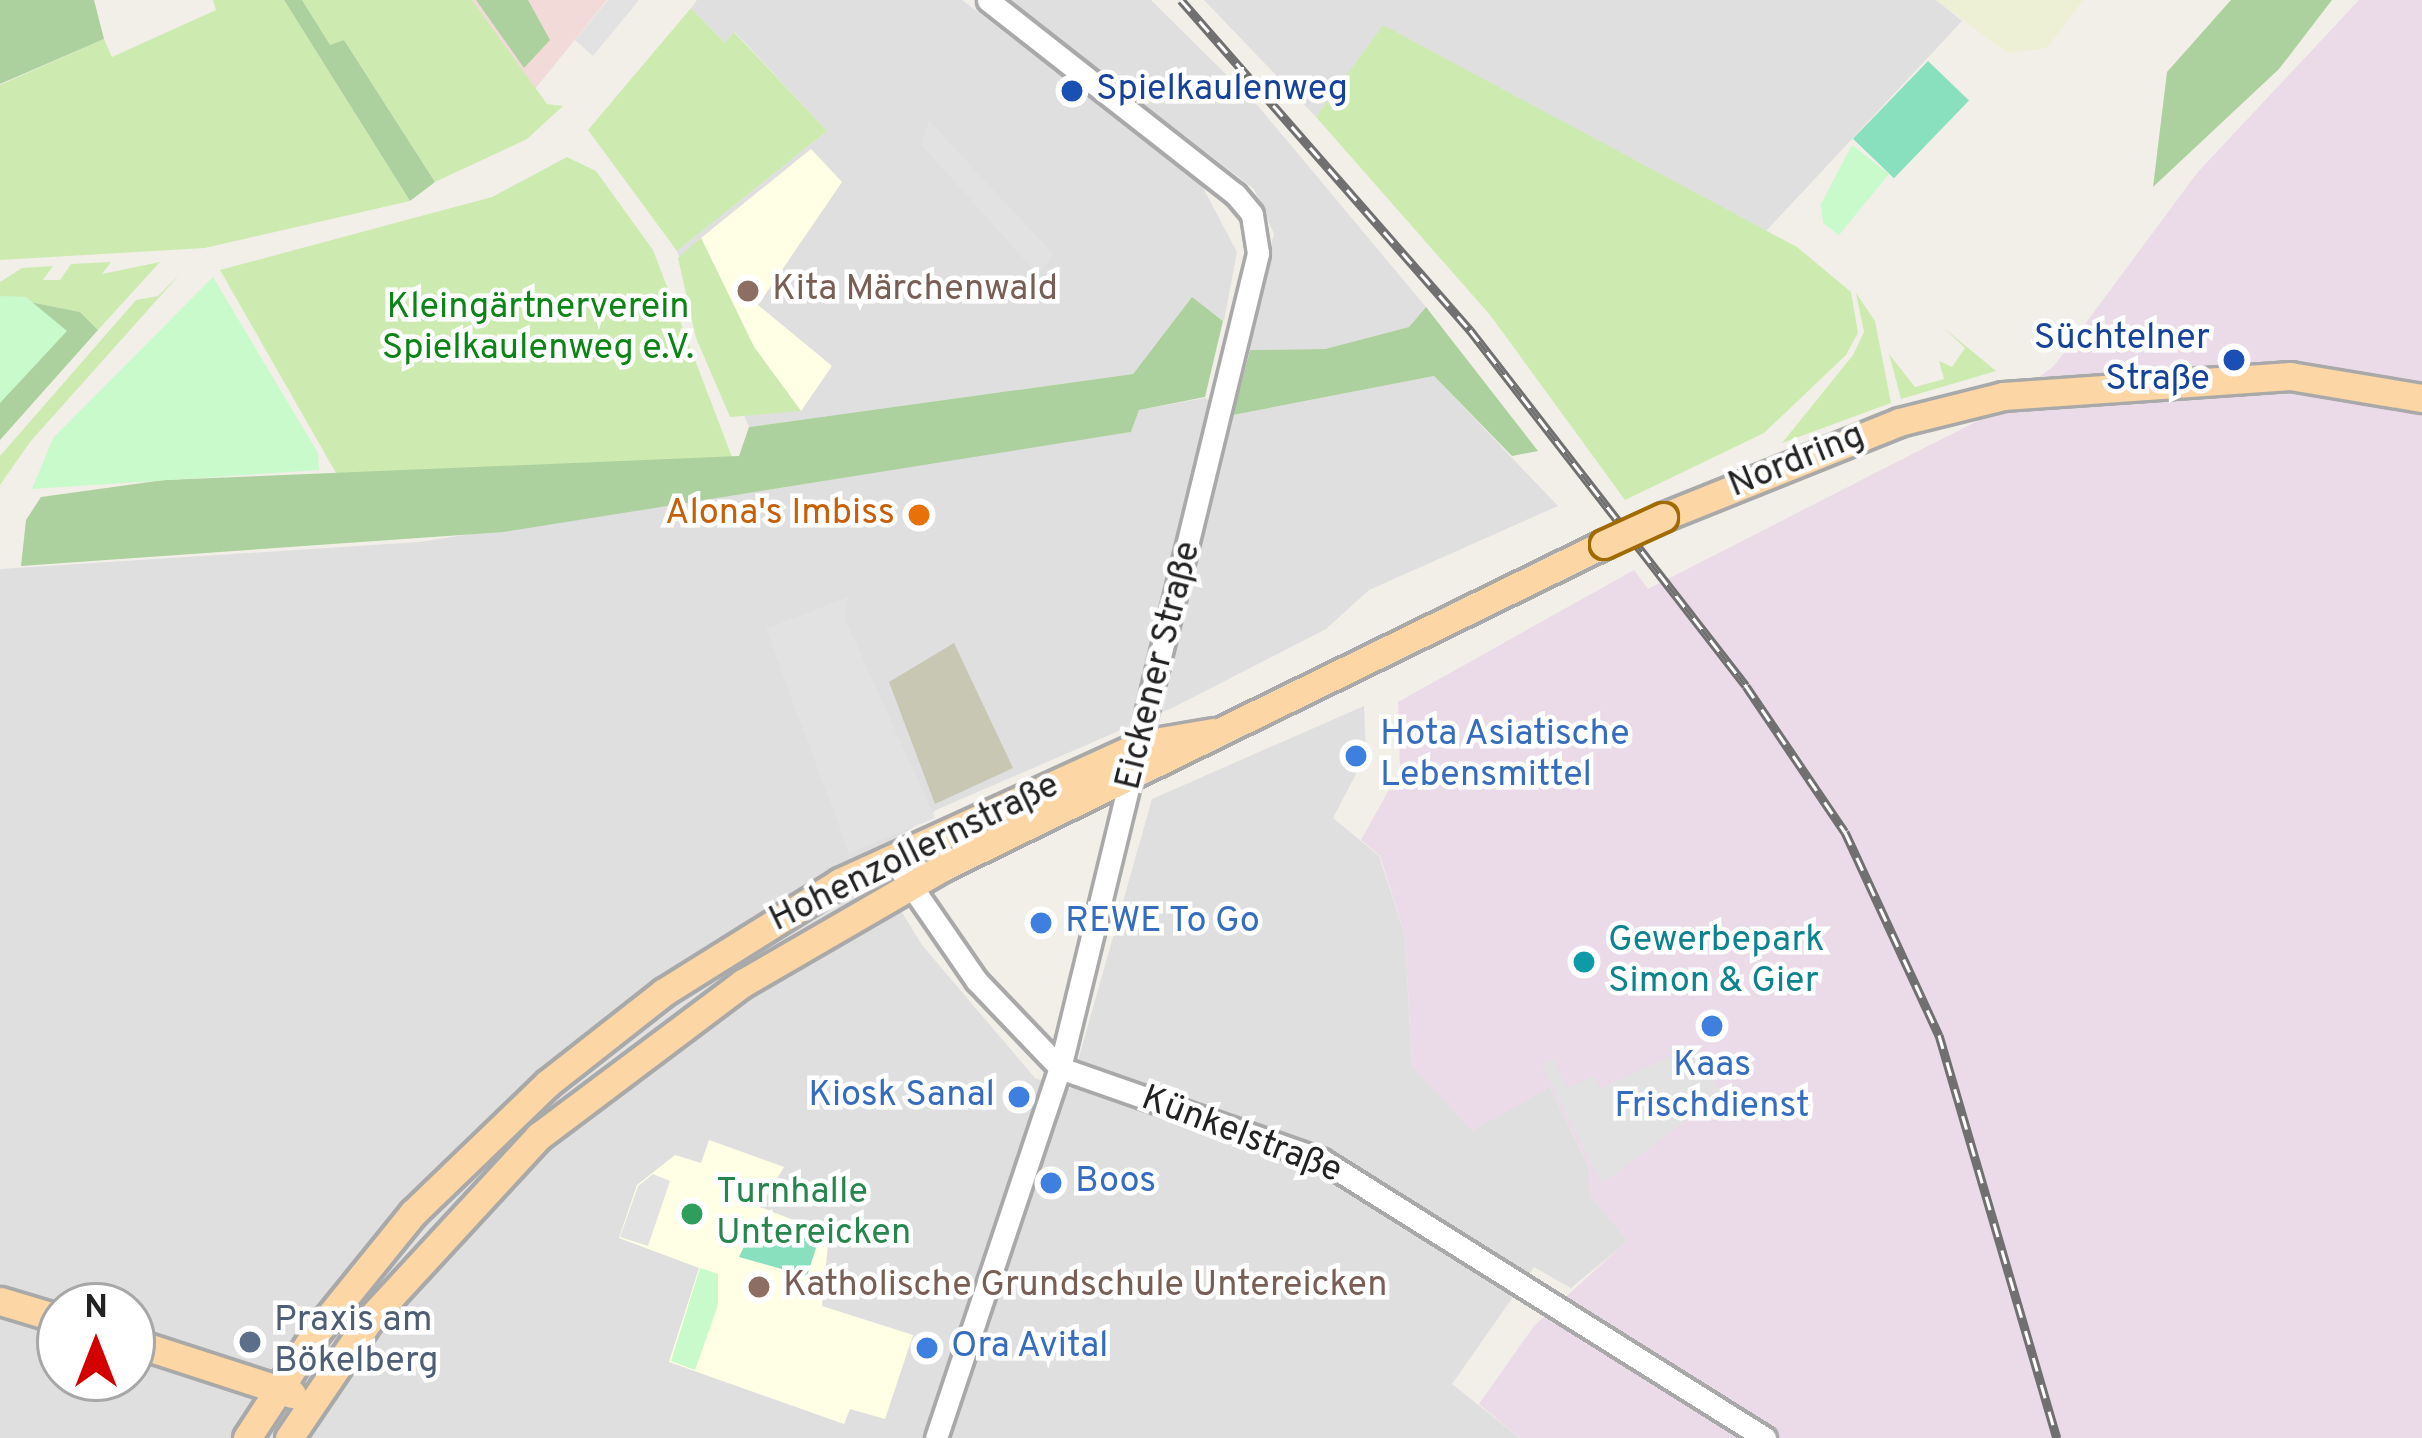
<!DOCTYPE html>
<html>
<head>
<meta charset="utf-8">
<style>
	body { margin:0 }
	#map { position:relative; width:2422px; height:1438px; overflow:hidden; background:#f2efe9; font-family:Overpass,sans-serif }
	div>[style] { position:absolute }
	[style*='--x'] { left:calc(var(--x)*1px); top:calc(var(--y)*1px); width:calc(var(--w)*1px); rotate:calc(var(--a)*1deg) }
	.residential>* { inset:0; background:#e0dfdf }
	.commercial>* { inset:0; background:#f2dad9 }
	.industrial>* { inset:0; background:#ebdbe8 }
	.education>* { inset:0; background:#ffffe5 }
	.construction>* { inset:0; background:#c7c7b4 }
	.farmland>* { inset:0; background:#eef0d5 }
	.grass>* { inset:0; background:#cdebb0 }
	.forest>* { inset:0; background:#add19e }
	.park>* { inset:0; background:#c8facc }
	.pitch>* { inset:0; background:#88e0be; transform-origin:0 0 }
	.parking>* { inset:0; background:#e2e2e2 }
	.roads { filter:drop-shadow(3px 0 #a9a9a9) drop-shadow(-3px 0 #a9a9a9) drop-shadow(0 3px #a9a9a9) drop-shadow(0 -3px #a9a9a9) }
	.minor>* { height:21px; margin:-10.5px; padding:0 10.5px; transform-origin:10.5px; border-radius:10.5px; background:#fff }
	.major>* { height:27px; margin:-13.5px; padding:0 13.5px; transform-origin:13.5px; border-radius:13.5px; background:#fcd6a4 }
	.rail>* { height:9px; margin-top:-4.5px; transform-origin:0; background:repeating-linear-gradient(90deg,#fff 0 14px,#707070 0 28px); box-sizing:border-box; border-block:3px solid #707070 }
	.bridges { filter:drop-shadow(3px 0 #a06b00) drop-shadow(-3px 0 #a06b00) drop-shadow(0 3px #a06b00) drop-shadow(0 -3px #a06b00) }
	.major-bridge>* { height:27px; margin:-13.5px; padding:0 13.5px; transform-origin:13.5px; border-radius:13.5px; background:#fcd6a4 }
	.dots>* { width:33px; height:33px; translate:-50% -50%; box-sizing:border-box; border:6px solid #fff; border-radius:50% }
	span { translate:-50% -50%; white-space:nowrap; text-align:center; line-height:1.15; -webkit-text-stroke:9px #fff; paint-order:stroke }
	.transit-label { font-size:36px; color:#164399 }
	.left { translate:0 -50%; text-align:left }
	.right { translate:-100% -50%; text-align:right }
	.education-label { font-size:36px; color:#785e54 }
	.park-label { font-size:36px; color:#0c8416 }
	.street-label { font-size:36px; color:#222 }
	.food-label { font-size:36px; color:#c56008 }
	.shop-label { font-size:36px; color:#366cbe }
	.culture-label { font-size:36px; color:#0d838f }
	.leisure-label { font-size:36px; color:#27864d }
	.service-label { font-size:36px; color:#4e5e75 }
	.north { position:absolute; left:36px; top:1282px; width:120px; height:120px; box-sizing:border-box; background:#fff; border:3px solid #a7a7a7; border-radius:50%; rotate:0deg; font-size:33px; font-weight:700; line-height:48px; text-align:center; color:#222 }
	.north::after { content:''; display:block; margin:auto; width:42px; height:54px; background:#d40000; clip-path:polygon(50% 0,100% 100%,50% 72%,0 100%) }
</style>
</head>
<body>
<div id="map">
	<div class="residential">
		<div style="clip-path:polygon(697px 0,962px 0,1200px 182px,1237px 252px,1224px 321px,1191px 298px,1133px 374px,749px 427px,677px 251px,827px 131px,735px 32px,726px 44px,691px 8px)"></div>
		<div style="clip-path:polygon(1008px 0,1151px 0,1258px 106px,1426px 307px,1409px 327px,1325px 349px,1250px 350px,1246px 331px,1274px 234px,1254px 189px)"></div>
		<div style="clip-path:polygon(1204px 0,1936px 0,1962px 21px,1766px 231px,1383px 26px,1316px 117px)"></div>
		<div style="clip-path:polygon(evenodd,1434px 376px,1558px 506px,1369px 590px,1326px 629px,1172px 708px,936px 810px,870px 860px,922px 945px,1035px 1078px,1070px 1089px,1152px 799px,1364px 706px,1366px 755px,1333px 818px,1379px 856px,1405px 935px,1412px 1066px,1550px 1087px,1589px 1167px,1591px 1196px,1628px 1241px,1571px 1288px,1534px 1267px,1452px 1384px,1520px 1438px,0 1438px,0 569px,419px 542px,1131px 432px,1139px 410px,1205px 398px,1233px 415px,1434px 376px,60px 1306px,132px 1306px,132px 1378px,60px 1378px,60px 1306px)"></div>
	</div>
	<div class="commercial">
		<div style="clip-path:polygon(472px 0,607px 0,535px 89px)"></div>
	</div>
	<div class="industrial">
		<div style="clip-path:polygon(2359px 0,2422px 0,2422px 1438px,1520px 1438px,1479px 1404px,1534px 1326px,1627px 1241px,1591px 1196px,1589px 1167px,1550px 1087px,1472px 1131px,1412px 1066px,1405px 935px,1380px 856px,1361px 840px,1400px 770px,1398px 702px,1634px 570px,1648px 589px,1987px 416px,2054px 366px,2197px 173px)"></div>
	</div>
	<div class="education">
		<div style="clip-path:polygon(811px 149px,842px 182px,758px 305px,832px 366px,801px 411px,754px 347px,701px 238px)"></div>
		<div style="clip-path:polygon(709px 1140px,784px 1167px,760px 1207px,829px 1234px,822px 1306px,913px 1335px,885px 1419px,850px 1409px,844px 1424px,669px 1362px,699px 1268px,619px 1238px,637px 1185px,675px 1155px,701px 1163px)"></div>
	</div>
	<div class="construction">
		<div style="clip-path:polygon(954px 643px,1013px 768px,935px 804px,889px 682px)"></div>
	</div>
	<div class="farmland">
		<div style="clip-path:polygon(1936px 0,2083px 0,2047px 48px,2007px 53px)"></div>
	</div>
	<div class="grass">
		<div style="clip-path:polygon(213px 0,284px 0,410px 201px,205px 248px,0 260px,0 85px,104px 39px,112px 57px,216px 10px)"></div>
		<div style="clip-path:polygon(302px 0,472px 0,547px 104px,563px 106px,527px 139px,435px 182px,344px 40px,330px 46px)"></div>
		<div style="clip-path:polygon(691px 8px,725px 43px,734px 32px,827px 131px,677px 251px,588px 130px)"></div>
		<div style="clip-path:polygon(1383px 25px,1797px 247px,1851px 292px,1858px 333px,1846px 355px,1764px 433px,1625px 500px,1490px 315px,1316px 117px)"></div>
		<div style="clip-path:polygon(567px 157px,596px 171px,653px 250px,732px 457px,340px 480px,220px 270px,492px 197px)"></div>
		<div style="clip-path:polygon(701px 238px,754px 347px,801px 411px,730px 417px,696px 338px,678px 258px)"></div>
		<div style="clip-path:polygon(111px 262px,102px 274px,160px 262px,98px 330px,80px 312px,0 296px,0 282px,22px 268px,53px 266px,43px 280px,60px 280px,71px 264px)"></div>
		<div style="clip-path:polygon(180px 274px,30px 442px,0 485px,0 456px,136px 300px,158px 296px)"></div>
		<div style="clip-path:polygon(1856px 293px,1875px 321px,1891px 403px,1782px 443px,1853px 355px,1864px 332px)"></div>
		<div style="clip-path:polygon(1944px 328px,1996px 371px,1901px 399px,1889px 354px,1915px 387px,1944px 379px,1939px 361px,1952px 367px,1965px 348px)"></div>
	</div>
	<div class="forest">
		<div style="clip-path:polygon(0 0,94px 0,104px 39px,0 84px)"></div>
		<div style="clip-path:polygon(284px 0,302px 0,330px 45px,344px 40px,435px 182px,410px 201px)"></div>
		<div style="clip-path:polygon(476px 0,528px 0,550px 40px,524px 68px)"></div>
		<div style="clip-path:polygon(2231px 0,2332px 0,2279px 69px,2153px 187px,2167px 72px)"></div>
		<div style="clip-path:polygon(0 296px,80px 312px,98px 330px,0 440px)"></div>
		<div style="clip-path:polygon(1192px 297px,1223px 321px,1205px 397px,1139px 410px,1131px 432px,504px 532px,21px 566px,26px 520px,41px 497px,164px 480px,739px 456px,749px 427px,1133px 374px)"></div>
		<div style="clip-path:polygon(1426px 307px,1538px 451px,1512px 456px,1434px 376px,1233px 415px,1250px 350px,1325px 349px,1409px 327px)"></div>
	</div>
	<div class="park">
		<div style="clip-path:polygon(1852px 145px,1889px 174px,1839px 235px,1823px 223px,1821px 204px)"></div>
		<div style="clip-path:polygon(213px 277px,318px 453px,319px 470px,32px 489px,53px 438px)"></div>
		<div style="clip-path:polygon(0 296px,26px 297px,67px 331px,0 403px)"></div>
		<div style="clip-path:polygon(700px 1268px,718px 1274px,718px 1305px,695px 1370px,671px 1361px)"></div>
	</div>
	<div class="pitch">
		<div style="left:1928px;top:61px;width:57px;height:108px;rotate:44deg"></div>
		<div style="clip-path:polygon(756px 1221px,818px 1242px,807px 1276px,739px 1257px)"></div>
	</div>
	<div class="parking">
		<div style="clip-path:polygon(608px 0,639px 0,593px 56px,575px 40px)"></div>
		<div style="clip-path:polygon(929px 121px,1053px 254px,1038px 275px,921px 144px)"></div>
		<div style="clip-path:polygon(848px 597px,845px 619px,935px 818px,849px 853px,766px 629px)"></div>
		<div style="clip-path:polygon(825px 891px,845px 919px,613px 1076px,346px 1353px,315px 1334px,496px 1130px)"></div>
		<div style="clip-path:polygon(1696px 1046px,1721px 1093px,1602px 1184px,1542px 1066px,1553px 1059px,1567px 1088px,1594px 1076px,1600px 1088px)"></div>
		<div style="clip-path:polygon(653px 1174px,670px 1181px,648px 1246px,620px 1237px,638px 1186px)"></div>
	</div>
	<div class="roads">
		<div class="minor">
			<div style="--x:894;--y:861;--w:145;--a:55.4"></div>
			<div style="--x:976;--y:980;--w:122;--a:46.3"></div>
			<div style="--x:1060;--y:1068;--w:278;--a:19.3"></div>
			<div style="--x:1322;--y:1160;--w:523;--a:32.11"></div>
			<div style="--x:936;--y:1438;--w:390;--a:-71.5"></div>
			<div style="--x:1060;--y:1068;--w:839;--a:-76.34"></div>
			<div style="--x:1258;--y:253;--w:39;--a:-99"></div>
			<div style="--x:1252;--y:214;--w:26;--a:-130"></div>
			<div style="--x:1235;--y:194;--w:314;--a:-141.9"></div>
		</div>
		<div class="major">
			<div style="--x:1663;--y:517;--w:254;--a:-21.9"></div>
			<div style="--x:1899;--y:422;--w:107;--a:-14"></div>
			<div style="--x:2003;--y:396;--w:288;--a:-4"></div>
			<div style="--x:2290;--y:376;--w:134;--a:9.5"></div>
			<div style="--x:0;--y:1301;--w:63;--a:16.7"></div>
			<div style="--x:132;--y:1342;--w:168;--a:18"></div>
			<div style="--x:247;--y:1438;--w:124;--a:-56.8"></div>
			<div style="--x:315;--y:1334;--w:156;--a:-51"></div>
			<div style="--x:413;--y:1213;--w:187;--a:-43.9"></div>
			<div style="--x:548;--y:1083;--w:147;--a:-38.1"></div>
			<div style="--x:664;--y:992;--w:208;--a:-32"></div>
			<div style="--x:840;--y:882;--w:333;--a:-24.5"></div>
			<div style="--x:1143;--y:744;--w:71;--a:-9.7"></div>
			<div style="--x:289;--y:1438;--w:143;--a:-55.9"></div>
			<div style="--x:369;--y:1320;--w:251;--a:-47.3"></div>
			<div style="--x:539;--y:1136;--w:255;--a:-36.9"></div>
			<div style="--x:743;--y:983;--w:231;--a:-30.1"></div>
			<div style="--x:943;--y:867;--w:736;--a:-26.04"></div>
		</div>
	</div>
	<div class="rail">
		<div style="--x:1181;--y:0;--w:439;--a:48.8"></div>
		<div style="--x:1470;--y:330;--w:450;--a:52.2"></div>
		<div style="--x:1746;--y:686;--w:176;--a:55.9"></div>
		<div style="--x:1845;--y:832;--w:224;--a:65.2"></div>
		<div style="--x:1939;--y:1035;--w:420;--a:73.7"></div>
	</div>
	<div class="bridges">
		<div class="major-bridge">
			<div style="--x:1604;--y:544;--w:65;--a:-24.6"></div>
		</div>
	</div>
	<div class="dots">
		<div style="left:1072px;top:91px;background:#1a4fb4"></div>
		<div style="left:748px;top:291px;background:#8d6e63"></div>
		<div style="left:2234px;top:360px;background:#1a4fb4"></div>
		<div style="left:919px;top:515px;background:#e8710a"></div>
		<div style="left:1356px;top:756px;background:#3f7fe0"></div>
		<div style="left:1041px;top:923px;background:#3f7fe0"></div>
		<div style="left:1584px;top:962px;background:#0f9aa8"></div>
		<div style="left:1712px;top:1026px;background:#3f7fe0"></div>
		<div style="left:1019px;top:1097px;background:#3f7fe0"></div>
		<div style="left:1051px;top:1183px;background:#3f7fe0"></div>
		<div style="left:692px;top:1214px;background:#2e9e5b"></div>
		<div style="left:759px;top:1287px;background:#8d6e63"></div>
		<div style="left:250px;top:1342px;background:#5c6f8a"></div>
		<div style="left:927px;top:1348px;background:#3f7fe0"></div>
	</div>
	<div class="transit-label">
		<span class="left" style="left:1096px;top:91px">Spielkaulenweg</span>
		<span class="right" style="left:2210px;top:360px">Süchtelner<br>Straße</span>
	</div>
	<div class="education-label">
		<span class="left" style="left:772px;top:291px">Kita Märchenwald</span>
		<span class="left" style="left:783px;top:1287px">Katholische Grundschule Untereicken</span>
	</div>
	<div class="park-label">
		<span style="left:538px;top:329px">Kleingärtnerverein<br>Spielkaulenweg e.V.</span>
	</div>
	<div class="street-label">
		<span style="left:1797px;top:462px;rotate:-22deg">Nordring</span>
		<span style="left:1160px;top:666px;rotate:-76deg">Eickener Straße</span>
		<span style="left:915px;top:854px;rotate:-26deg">Hohenzollernstraße</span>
		<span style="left:1241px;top:1136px;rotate:21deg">Künkelstraße</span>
	</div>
	<div class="food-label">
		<span class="right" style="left:895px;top:515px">Alona's Imbiss</span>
	</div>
	<div class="shop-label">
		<span class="left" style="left:1380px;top:756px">Hota Asiatische<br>Lebensmittel</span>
		<span class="left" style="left:1065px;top:923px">REWE To Go</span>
		<span style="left:1712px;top:1087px">Kaas<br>Frischdienst</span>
		<span class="right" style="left:995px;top:1097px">Kiosk Sanal</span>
		<span class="left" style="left:1075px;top:1183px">Boos</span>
		<span class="left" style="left:951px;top:1348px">Ora Avital</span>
	</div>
	<div class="culture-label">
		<span class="left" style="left:1608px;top:962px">Gewerbepark<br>Simon &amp; Gier</span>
	</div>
	<div class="leisure-label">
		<span class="left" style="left:716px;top:1214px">Turnhalle<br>Untereicken</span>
	</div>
	<div class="service-label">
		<span class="left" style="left:274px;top:1342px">Praxis am<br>Bökelberg</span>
	</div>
	<div class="north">N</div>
</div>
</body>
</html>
